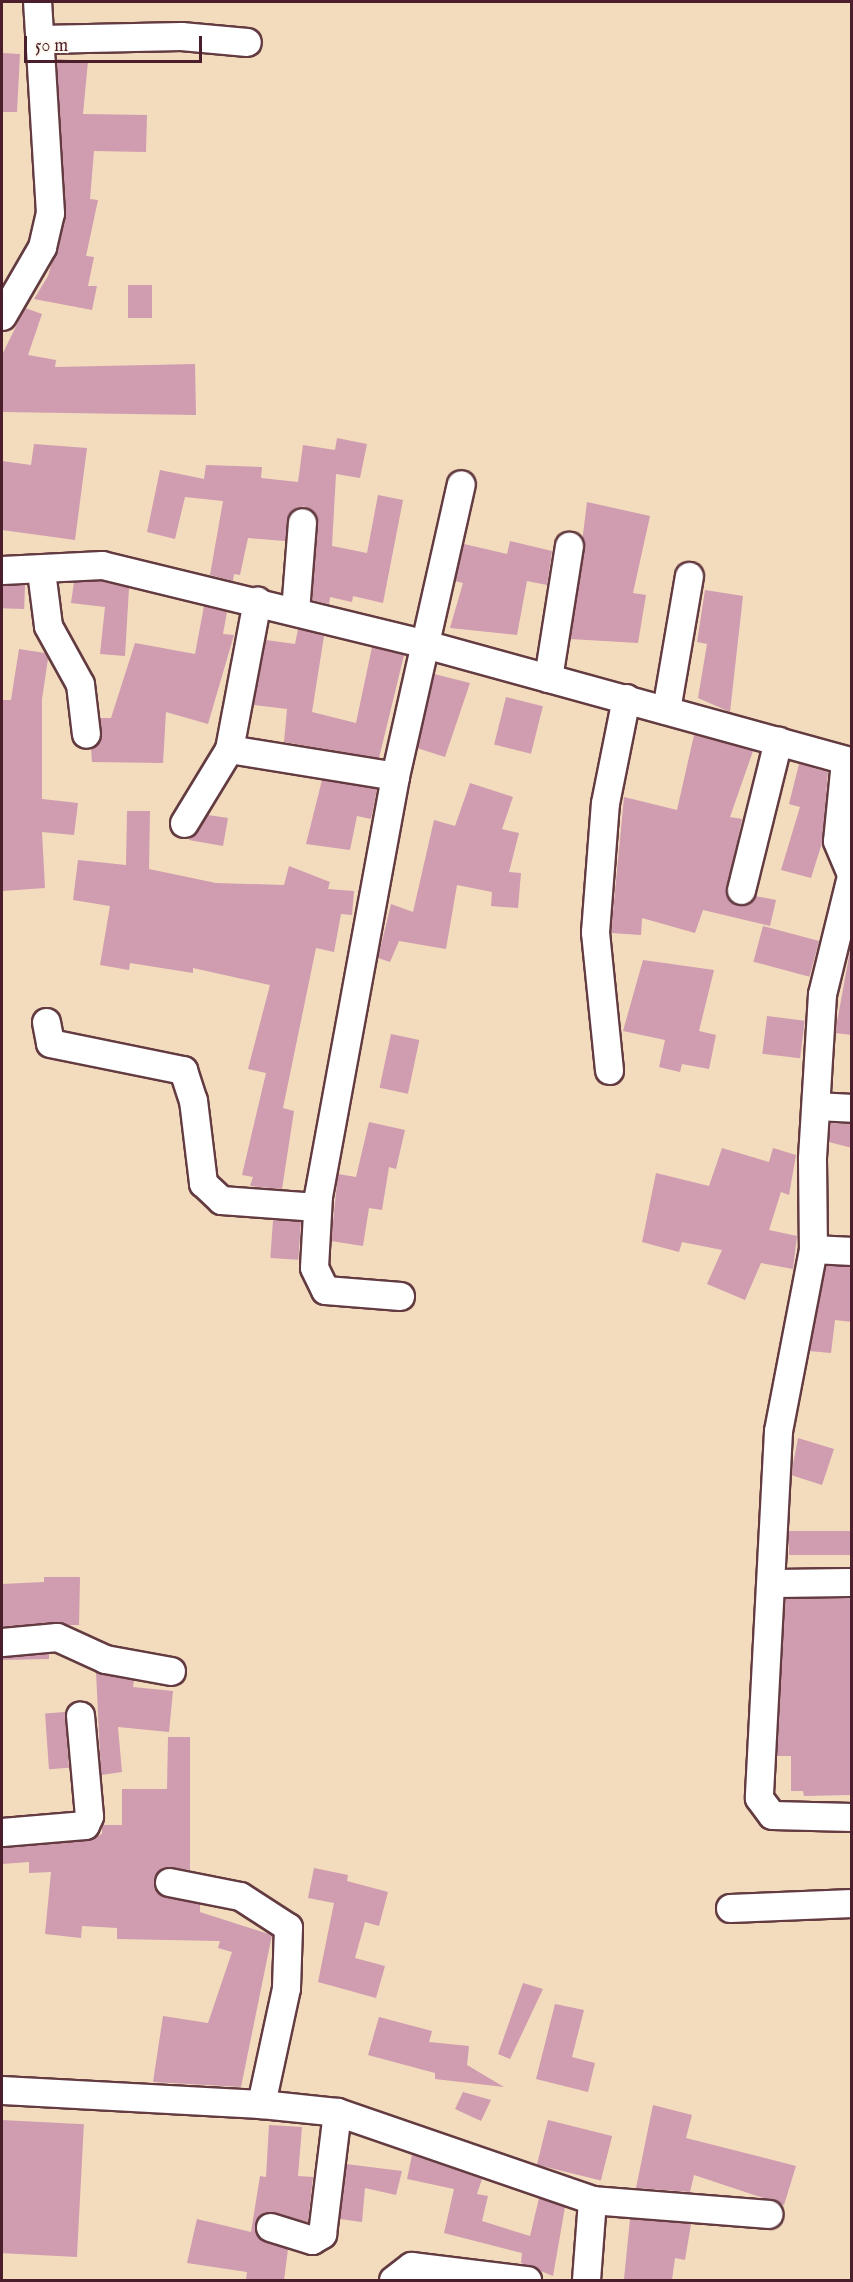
<!DOCTYPE html>
<html>
<head>
<meta charset="utf-8">
<style>
	body { margin:0 }
	#map { position:relative; width:853px; height:2282px; overflow:hidden; background:#f2dcbd; font-family:"IM FELL English",serif }
	div>[style] { position:absolute }
	[style*='--x'] { left:calc(var(--x)*1px); top:calc(var(--y)*1px); width:calc(var(--w)*1px); rotate:calc(var(--a)*1deg) }
	.building>* { inset:0; background:#cf9cb0; transform-origin:0 0 }
	.roads { filter:drop-shadow(2px 0 #633b41) drop-shadow(-2px 0 #633b41) drop-shadow(0 2px #633b41) drop-shadow(0 -2px #633b41) }
	.minor>* { height:27px; margin:-13.5px; padding:0 13.5px; transform-origin:13.5px; border-radius:13.5px; background:#fff }
	span { translate:-50% -50%; white-space:nowrap; text-align:center; line-height:1.15; -webkit-text-stroke:6px #fbf7ec; paint-order:stroke }
	.frame { position:absolute; inset:0; border:3px solid #4a1f2b; pointer-events:none }
	.scale { position:absolute; left:24px; top:36px; width:178px; height:27px; box-sizing:border-box; border:3px solid #4a1f2b; border-top:0; padding-left:8px; font-size:18px; line-height:21px; white-space:nowrap; color:#4a1f2b; -webkit-text-stroke:4px #fbf7ec; paint-order:stroke }
</style>
</head>
<body>
<div id="map">
	<div class="building">
		<div style="clip-path:polygon(2px 53px,20px 54px,17px 112px,2px 112px)"></div>
		<div style="clip-path:polygon(56px 59px,88px 61px,83px 114px,147px 115px,146px 152px,94px 151px,90px 199px,98px 200px,86px 256px,94px 257px,88px 286px,97px 286px,92px 310px,34px 299px,48px 276px,65px 216px)"></div>
		<div style="left:128px;top:285px;width:24px;height:33px"></div>
		<div style="clip-path:polygon(25px 308px,42px 314px,28px 355px,56px 360px,55px 367px,195px 364px,196px 415px,2px 412px,2px 355px)"></div>
		<div style="clip-path:polygon(337px 438px,367px 444px,360px 478px,336px 474px,332px 546px,367px 553px,378px 495px,403px 500px,383px 603px,353px 596px,352px 602px,330px 597px,329px 604px,312px 600px,318px 523px,304px 506px,289px 514px,285px 541px,248px 538px,240px 575px,234px 574px,233px 581px,210px 575px,223px 501px,185px 497px,175px 539px,147px 532px,160px 470px,204px 479px,206px 465px,262px 467px,261px 478px,298px 482px,303px 445px,335px 450px)"></div>
		<div style="clip-path:polygon(34px 444px,87px 448px,75px 540px,2px 530px,2px 461px,31px 465px)"></div>
		<div style="clip-path:polygon(587px 502px,650px 516px,633px 593px,646px 595px,638px 643px,570px 639px)"></div>
		<div style="clip-path:polygon(510px 541px,552px 551px,547px 585px,527px 581px,517px 635px,450px 628px,463px 583px,455px 581px,464px 544px,507px 554px)"></div>
		<div style="clip-path:polygon(100px 581px,129px 588px,125px 656px,100px 654px,105px 607px,71px 603px,74px 582px)"></div>
		<div style="left:25px;top:585px;width:24px;height:23px;rotate:92deg"></div>
		<div style="clip-path:polygon(705px 590px,743px 596px,730px 712px,698px 698px,707px 644px,697px 642px)"></div>
		<div style="clip-path:polygon(204px 606px,227px 612px,223px 634px,234px 635px,208px 724px,166px 712px,163px 763px,92px 762px,91px 748px,101px 740px,100px 718px,111px 718px,135px 643px,195px 654px)"></div>
		<div style="clip-path:polygon(298px 629px,324px 636px,312px 712px,356px 723px,372px 647px,404px 655px,379px 758px,284px 742px,287px 709px,253px 705px,266px 640px,295px 644px)"></div>
		<div style="clip-path:polygon(19px 649px,45px 653px,48px 659px,42px 699px,42px 799px,78px 803px,74px 835px,42px 832px,45px 888px,2px 891px,2px 700px,11px 700px)"></div>
		<div style="clip-path:polygon(434px 674px,470px 683px,445px 757px,417px 748px)"></div>
		<div style="left:506px;top:697px;width:38px;height:49px;rotate:14deg"></div>
		<div style="clip-path:polygon(694px 735px,753px 751px,730px 817px,742px 819px,726px 894px,738px 905px,755px 896px,776px 900px,770px 926px,703px 910px,695px 933px,642px 918px,641px 935px,611px 933px,624px 797px,677px 810px)"></div>
		<div style="clip-path:polygon(799px 764px,828px 772px,822px 843px,811px 878px,781px 870px,800px 807px,789px 804px)"></div>
		<div style="clip-path:polygon(322px 780px,377px 789px,371px 819px,357px 816px,350px 850px,306px 844px)"></div>
		<div style="clip-path:polygon(470px 783px,513px 797px,502px 829px,519px 833px,509px 872px,521px 873px,518px 908px,491px 906px,492px 892px,457px 885px,446px 949px,399px 941px,390px 962px,378px 958px,391px 904px,413px 912px,434px 820px,455px 826px)"></div>
		<div style="clip-path:polygon(127px 811px,150px 811px,149px 869px,216px 883px,284px 885px,289px 866px,330px 882px,328px 889px,354px 891px,352px 915px,341px 914px,334px 952px,316px 948px,283px 1108px,294px 1111px,282px 1189px,250px 1186px,253px 1177px,242px 1175px,266px 1073px,248px 1069px,270px 985px,193px 968px,193px 973px,130px 963px,129px 970px,100px 965px,110px 906px,73px 900px,78px 860px,126px 865px)"></div>
		<div style="clip-path:polygon(208px 815px,228px 818px,223px 846px,189px 840px)"></div>
		<div style="left:763px;top:926px;width:58px;height:37px;rotate:15deg"></div>
		<div style="clip-path:polygon(852px 940px,852px 1035px,835px 1033px)"></div>
		<div style="clip-path:polygon(643px 960px,714px 970px,699px 1031px,716px 1035px,709px 1069px,682px 1064px,680px 1072px,659px 1067px,665px 1040px,623px 1031px)"></div>
		<div style="left:767px;top:1016px;width:38px;height:38px;rotate:7deg"></div>
		<div style="left:391px;top:1034px;width:29px;height:55px;rotate:12deg"></div>
		<div style="clip-path:polygon(369px 1122px,405px 1130px,396px 1169px,389px 1167px,382px 1210px,369px 1208px,363px 1246px,331px 1241px,338px 1174px,356px 1177px)"></div>
		<div style="clip-path:polygon(830px 1123px,852px 1124px,852px 1148px,829px 1142px)"></div>
		<div style="clip-path:polygon(722px 1148px,769px 1162px,773px 1148px,796px 1155px,789px 1195px,781px 1192px,769px 1230px,797px 1236px,793px 1269px,761px 1263px,745px 1300px,707px 1284px,722px 1250px,682px 1242px,679px 1252px,642px 1242px,656px 1173px,709px 1186px)"></div>
		<div style="left:273px;top:1220px;width:28px;height:38px;rotate:4deg"></div>
		<div style="clip-path:polygon(826px 1265px,852px 1267px,852px 1322px,835px 1320px,831px 1353px,809px 1351px)"></div>
		<div style="clip-path:polygon(798px 1438px,834px 1449px,822px 1485px,791px 1475px)"></div>
		<div style="left:789px;top:1531px;width:63px;height:24px"></div>
		<div style="clip-path:polygon(44px 1577px,80px 1577px,79px 1625px,2px 1626px,2px 1584px,44px 1582px)"></div>
		<div style="clip-path:polygon(852px 1598px,852px 1795px,804px 1796px,803px 1791px,791px 1791px,791px 1756px,777px 1756px,785px 1599px)"></div>
		<div style="clip-path:polygon(49px 1654px,49px 1659px,2px 1660px,2px 1657px)"></div>
		<div style="clip-path:polygon(96px 1672px,134px 1680px,133px 1687px,173px 1691px,169px 1732px,118px 1727px,122px 1772px,101px 1775px)"></div>
		<div style="left:65px;top:1712px;width:56px;height:20px;rotate:86deg"></div>
		<div style="clip-path:polygon(168px 1737px,190px 1737px,190px 1870px,163px 1867px,154px 1878px,154px 1888px,165px 1897px,200px 1904px,200px 1912px,272px 1935px,241px 2087px,153px 2082px,163px 2016px,208px 2023px,232px 1952px,218px 1948px,220px 1941px,117px 1939px,117px 1928px,82px 1926px,81px 1938px,45px 1934px,51px 1872px,29px 1873px,29px 1862px,2px 1864px,2px 1847px,86px 1841px,102px 1834px,102px 1825px,122px 1825px,122px 1789px,167px 1789px)"></div>
		<div style="clip-path:polygon(314px 1868px,348px 1875px,347px 1881px,388px 1892px,379px 1926px,365px 1922px,355px 1958px,385px 1966px,376px 1998px,318px 1982px,334px 1903px,308px 1898px)"></div>
		<div style="clip-path:polygon(523px 1983px,543px 1989px,510px 2059px,498px 2054px)"></div>
		<div style="clip-path:polygon(555px 2004px,584px 2010px,572px 2057px,595px 2063px,588px 2092px,536px 2079px)"></div>
		<div style="clip-path:polygon(379px 2017px,432px 2031px,429px 2042px,469px 2046px,467px 2065px,504px 2087px,435px 2079px,435px 2073px,368px 2055px)"></div>
		<div style="clip-path:polygon(463px 2092px,491px 2100px,481px 2121px,455px 2109px)"></div>
		<div style="clip-path:polygon(653px 2105px,692px 2115px,686px 2138px,796px 2166px,784px 2205px,694px 2175px,690px 2192px,636px 2188px)"></div>
		<div style="left:2px;top:2120px;width:82px;height:133px;rotate:3deg"></div>
		<div style="left:548px;top:2120px;width:66px;height:46px;rotate:14deg"></div>
		<div style="clip-path:polygon(269px 2125px,302px 2127px,298px 2176px,313px 2177px,308px 2222px,267px 2212px,255px 2223px,259px 2238px,288px 2249px,284px 2280px,246px 2280px,247px 2272px,187px 2263px,197px 2219px,251px 2232px,260px 2176px,266px 2177px)"></div>
		<div style="clip-path:polygon(412px 2155px,482px 2179px,477px 2194px,488px 2196px,482px 2221px,530px 2236px,539px 2198px,565px 2207px,553px 2276px,521px 2263px,522px 2253px,444px 2233px,454px 2189px,407px 2179px)"></div>
		<div style="clip-path:polygon(346px 2164px,402px 2171px,396px 2195px,365px 2188px,362px 2222px,340px 2219px)"></div>
		<div style="clip-path:polygon(630px 2219px,691px 2224px,685px 2260px,675px 2258px,672px 2280px,624px 2279px)"></div>
	</div>
	<div class="roads">
		<div class="minor">
			<div style="--x:40;--y:39;--w:141;--a:-1.2"></div>
			<div style="--x:181;--y:36;--w:66;--a:5.2"></div>
			<div style="--x:2;--y:316;--w:80;--a:-59.9"></div>
			<div style="--x:42;--y:247;--w:35;--a:-77"></div>
			<div style="--x:50;--y:213;--w:211;--a:-93.5"></div>
			<div style="--x:2;--y:570;--w:100;--a:-2.9"></div>
			<div style="--x:102;--y:565;--w:333;--a:13.7"></div>
			<div style="--x:425;--y:644;--w:443;--a:15.4"></div>
			<div style="--x:41;--y:571;--w:55;--a:82.7"></div>
			<div style="--x:48;--y:626;--w:66;--a:61.1"></div>
			<div style="--x:80;--y:684;--w:50;--a:83.2"></div>
			<div style="--x:295;--y:611;--w:89;--a:-85.5"></div>
			<div style="--x:548;--y:678;--w:134;--a:-81"></div>
			<div style="--x:666;--y:710;--w:136;--a:-80.3"></div>
			<div style="--x:229;--y:749;--w:168;--a:9.2"></div>
			<div style="--x:845;--y:761;--w:80;--a:95.7"></div>
			<div style="--x:837;--y:841;--w:39;--a:67"></div>
			<div style="--x:184;--y:823;--w:87;--a:-58.7"></div>
			<div style="--x:229;--y:749;--w:151;--a:-79.3"></div>
			<div style="--x:851;--y:876;--w:122;--a:103.8"></div>
			<div style="--x:822;--y:994;--w:165;--a:93.5"></div>
			<div style="--x:812;--y:1159;--w:90;--a:89.4"></div>
			<div style="--x:813;--y:1249;--w:185;--a:100.9"></div>
			<div style="--x:778;--y:1431;--w:367;--a:93"></div>
			<div style="--x:759;--y:1798;--w:21;--a:53"></div>
			<div style="--x:772;--y:1815;--w:80;--a:1.4"></div>
			<div style="--x:741;--y:890;--w:154;--a:-76.1"></div>
			<div style="--x:46;--y:1022;--w:21;--a:79"></div>
			<div style="--x:50;--y:1043;--w:136;--a:11.5"></div>
			<div style="--x:183;--y:1070;--w:32;--a:72"></div>
			<div style="--x:193;--y:1100;--w:84;--a:83.1"></div>
			<div style="--x:203;--y:1183;--w:25;--a:43"></div>
			<div style="--x:221;--y:1200;--w:96;--a:4.2"></div>
			<div style="--x:609;--y:1070;--w:139;--a:-95.8"></div>
			<div style="--x:595;--y:932;--w:129;--a:-85.6"></div>
			<div style="--x:605;--y:803;--w:107;--a:-78.7"></div>
			<div style="--x:816;--y:1106;--w:36;--a:3"></div>
			<div style="--x:813;--y:1249;--w:39;--a:3"></div>
			<div style="--x:400;--y:1296;--w:75;--a:-175.4"></div>
			<div style="--x:325;--y:1290;--w:25;--a:-116"></div>
			<div style="--x:314;--y:1267;--w:71;--a:-86.8"></div>
			<div style="--x:318;--y:1196;--w:427;--a:-79.6"></div>
			<div style="--x:395;--y:776;--w:299;--a:-77.3"></div>
			<div style="--x:772;--y:1583;--w:80;--a:-0.7"></div>
			<div style="--x:2;--y:1642;--w:55;--a:-5.2"></div>
			<div style="--x:57;--y:1637;--w:53;--a:24.6"></div>
			<div style="--x:105;--y:1659;--w:67;--a:10.3"></div>
			<div style="--x:2;--y:1832;--w:83;--a:-4.8"></div>
			<div style="--x:85;--y:1825;--w:10;--a:-66"></div>
			<div style="--x:89;--y:1816;--w:101;--a:-95.1"></div>
			<div style="--x:169;--y:1882;--w:72;--a:11.2"></div>
			<div style="--x:240;--y:1896;--w:57;--a:32.9"></div>
			<div style="--x:288;--y:1927;--w:61;--a:91.9"></div>
			<div style="--x:286;--y:1988;--w:119;--a:102.2"></div>
			<div style="--x:261;--y:2104;--w:76;--a:6"></div>
			<div style="--x:337;--y:2112;--w:270;--a:19"></div>
			<div style="--x:592;--y:2200;--w:80;--a:94.3"></div>
			<div style="--x:730;--y:1908;--w:122;--a:-2.3"></div>
			<div style="--x:2;--y:2090;--w:259;--a:3.1"></div>
			<div style="--x:592;--y:2200;--w:177;--a:4.5"></div>
			<div style="--x:270;--y:2227;--w:44;--a:17.2"></div>
			<div style="--x:312;--y:2240;--w:12;--a:-31"></div>
			<div style="--x:322;--y:2234;--w:123;--a:-83"></div>
			<div style="--x:393;--y:2280;--w:23;--a:-38"></div>
			<div style="--x:411;--y:2266;--w:117;--a:6.9"></div>
		</div>
	</div>
	<div class="frame"></div>
	<div class="scale">50 m</div>
</div>
</body>
</html>
